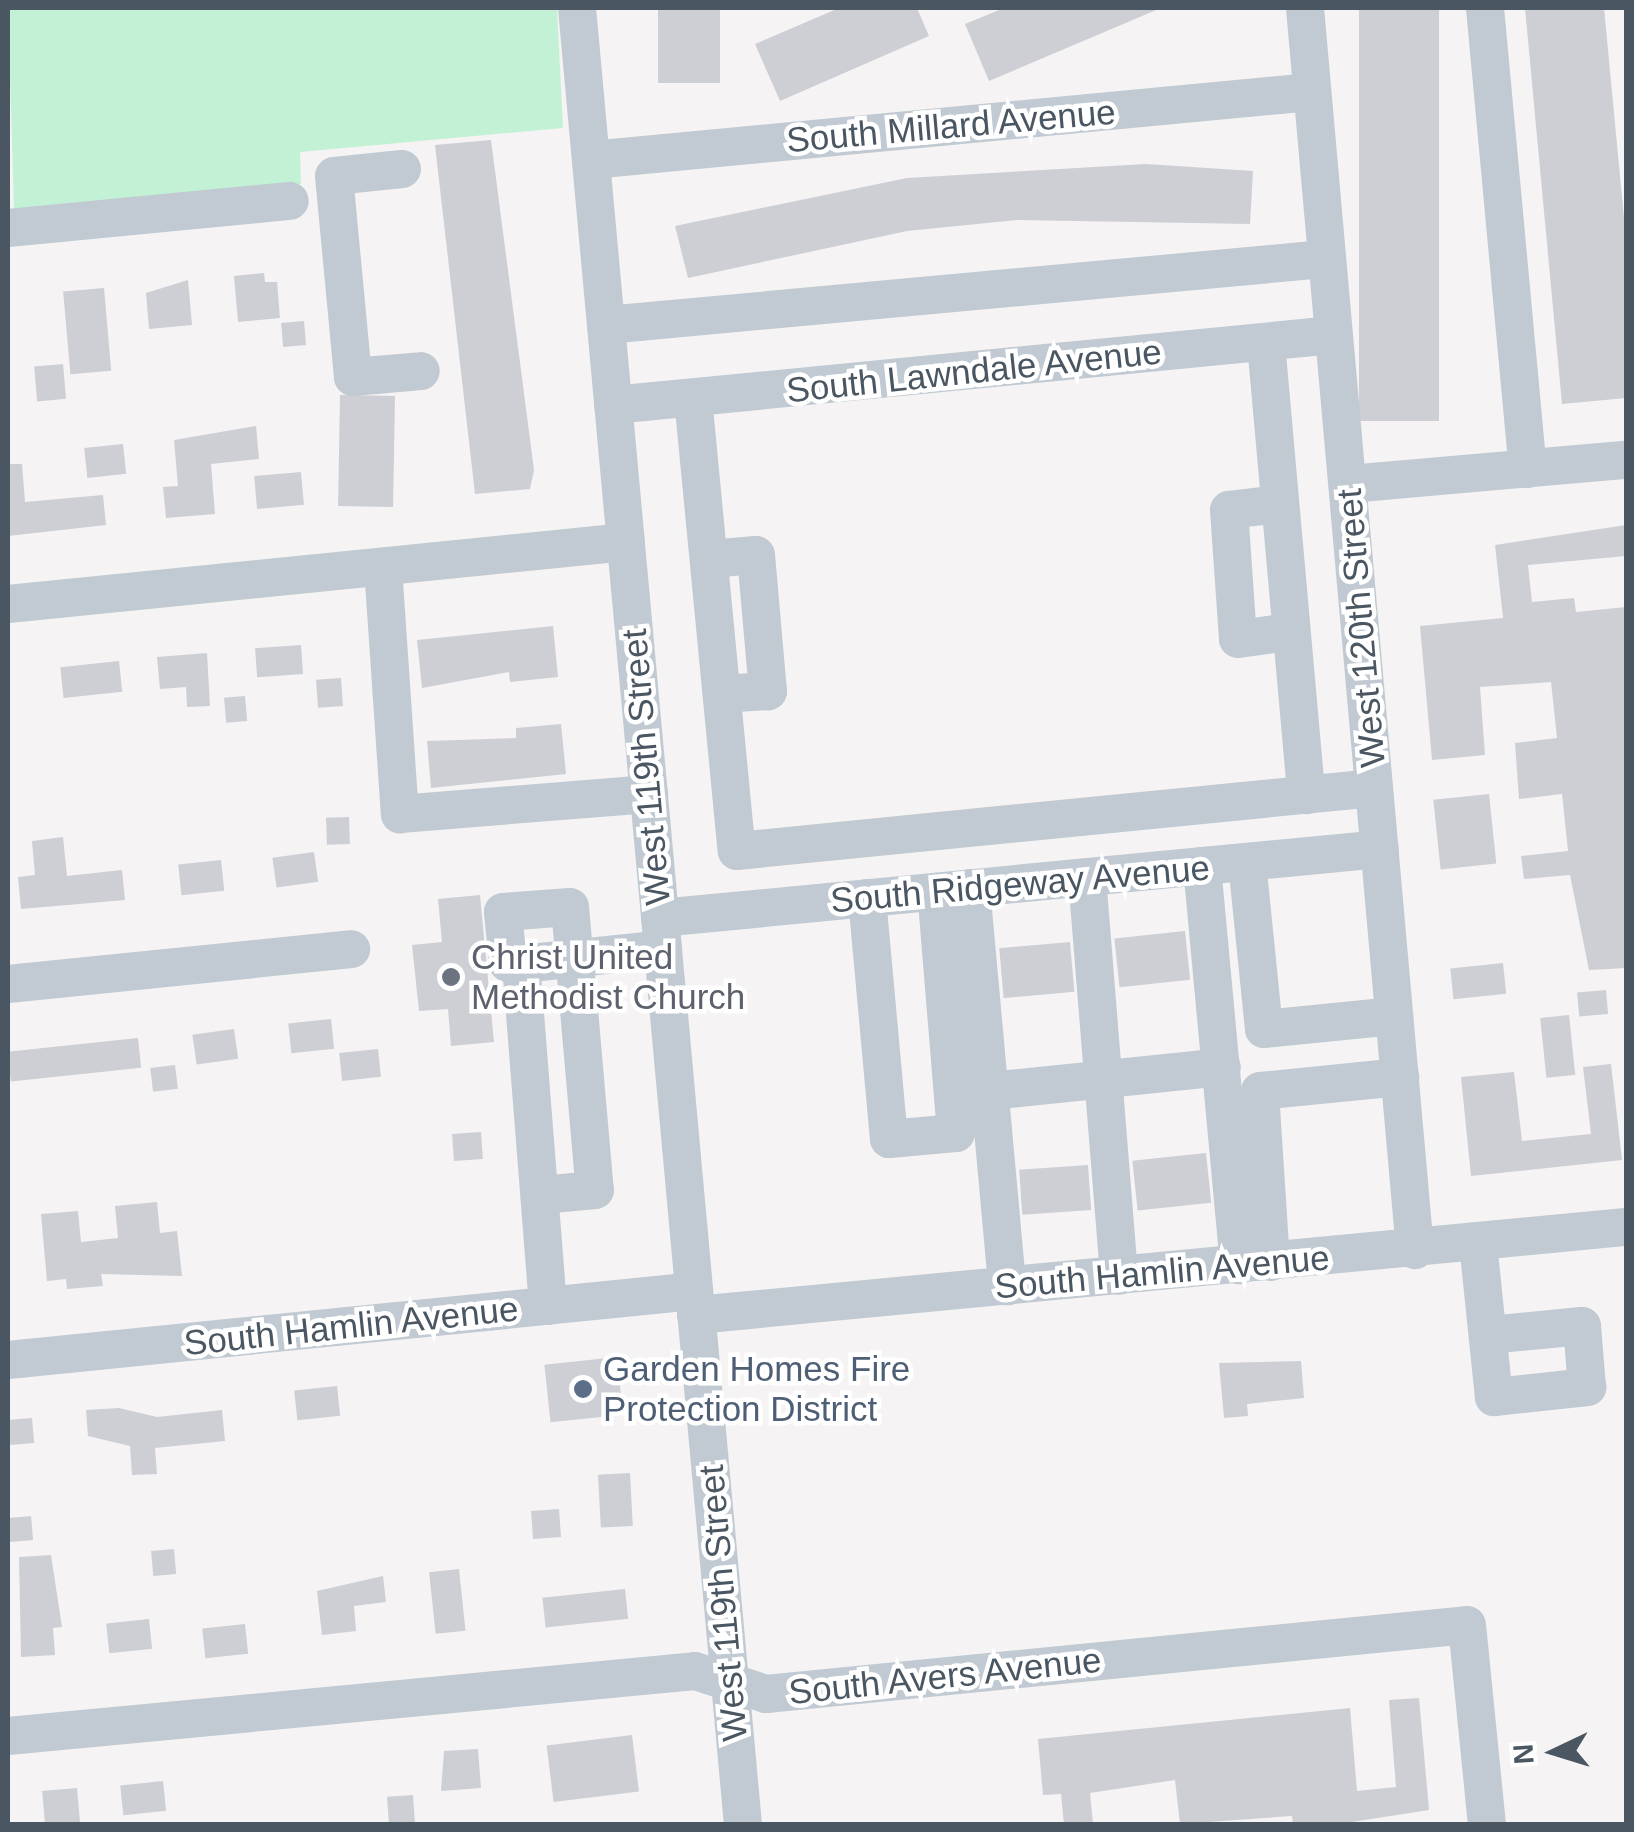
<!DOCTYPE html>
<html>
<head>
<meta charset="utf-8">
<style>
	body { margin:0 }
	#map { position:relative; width:1634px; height:1832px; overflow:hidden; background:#f5f3f3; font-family:Helvetica,sans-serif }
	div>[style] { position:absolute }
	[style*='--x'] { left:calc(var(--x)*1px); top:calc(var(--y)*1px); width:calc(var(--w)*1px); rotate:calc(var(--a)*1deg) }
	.green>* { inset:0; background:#c3f1d5 }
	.building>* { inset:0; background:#cdcfd5; transform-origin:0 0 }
	.minor>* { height:38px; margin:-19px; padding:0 19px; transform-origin:19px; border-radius:19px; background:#c1cad2 }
	.dots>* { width:28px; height:28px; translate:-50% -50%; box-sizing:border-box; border:5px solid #fff; border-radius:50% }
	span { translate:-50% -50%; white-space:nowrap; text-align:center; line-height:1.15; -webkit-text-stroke:9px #fff; paint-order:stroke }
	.street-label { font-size:35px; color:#4a5661 }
	.worship-label { font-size:35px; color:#5b616d }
	.left { translate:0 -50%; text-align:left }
	.service-label { font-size:35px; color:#4e5e75 }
	.frame { position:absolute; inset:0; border:10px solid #4a5661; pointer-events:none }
	.north { position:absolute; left:1504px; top:1702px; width:100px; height:100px; -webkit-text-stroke:8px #fff; paint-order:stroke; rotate:266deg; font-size:28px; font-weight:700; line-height:40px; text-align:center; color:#4a5661 }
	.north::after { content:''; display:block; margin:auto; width:35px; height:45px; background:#4a5661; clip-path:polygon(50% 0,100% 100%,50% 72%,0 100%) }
</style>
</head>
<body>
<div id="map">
	<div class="green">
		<div style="clip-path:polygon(8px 8px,557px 8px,563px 128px,300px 152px,301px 184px,14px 210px)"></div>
	</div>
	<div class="building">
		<div style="left:658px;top:8px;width:62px;height:75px"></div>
		<div style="clip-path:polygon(839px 8px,917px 8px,929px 36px,780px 101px,755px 44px)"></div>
		<div style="clip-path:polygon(1004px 8px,1161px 8px,989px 81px,965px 24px)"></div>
		<div style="left:1359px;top:8px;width:80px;height:413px"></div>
		<div style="clip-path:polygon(1525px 8px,1604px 8px,1626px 239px,1626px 398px,1562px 404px)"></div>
		<div style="clip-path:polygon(491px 140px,534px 470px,530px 489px,475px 494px,435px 145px)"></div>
		<div style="clip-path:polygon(1146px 164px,1253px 171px,1250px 224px,1017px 220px,907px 231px,688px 278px,675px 226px,907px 178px)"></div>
		<div style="clip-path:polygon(264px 273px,265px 282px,277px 282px,280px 318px,238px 322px,234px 276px)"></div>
		<div style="clip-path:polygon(188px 280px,192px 325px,149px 329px,146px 293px)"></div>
		<div style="left:104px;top:288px;width:83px;height:41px;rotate:85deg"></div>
		<div style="left:304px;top:321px;width:24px;height:23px;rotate:85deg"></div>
		<div style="left:63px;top:364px;width:35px;height:29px;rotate:85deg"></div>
		<div style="left:340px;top:395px;width:55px;height:111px;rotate:1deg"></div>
		<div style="clip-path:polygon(256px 426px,259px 459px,211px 464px,215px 514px,166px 518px,163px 487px,178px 486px,174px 440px)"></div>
		<div style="left:123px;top:444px;width:30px;height:39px;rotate:84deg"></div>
		<div style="clip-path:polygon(8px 464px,22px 464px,25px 502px,103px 495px,106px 525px,8px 536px)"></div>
		<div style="left:301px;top:472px;width:33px;height:47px;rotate:85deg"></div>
		<div style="clip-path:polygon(1626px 525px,1626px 556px,1528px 565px,1532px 602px,1574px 598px,1576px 612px,1626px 607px,1626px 968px,1589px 970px,1570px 875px,1524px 879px,1521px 856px,1568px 851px,1562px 794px,1519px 799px,1515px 743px,1557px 738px,1551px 682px,1480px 687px,1485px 755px,1432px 760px,1420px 626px,1503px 618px,1495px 545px)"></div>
		<div style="clip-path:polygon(553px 626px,558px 677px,510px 682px,509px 672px,422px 688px,417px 640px)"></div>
		<div style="left:301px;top:645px;width:29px;height:46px;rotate:86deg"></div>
		<div style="clip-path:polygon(207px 653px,210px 706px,187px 707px,186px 687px,160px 689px,157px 657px)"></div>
		<div style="left:119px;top:661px;width:31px;height:59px;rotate:84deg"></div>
		<div style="left:341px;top:678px;width:28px;height:25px;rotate:86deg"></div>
		<div style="left:245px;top:696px;width:25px;height:21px;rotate:85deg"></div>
		<div style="clip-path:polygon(561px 724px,566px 774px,431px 788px,427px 741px,516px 738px,516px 728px)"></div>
		<div style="left:1489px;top:794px;width:70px;height:56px;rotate:84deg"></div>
		<div style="left:349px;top:817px;width:27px;height:23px;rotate:88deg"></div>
		<div style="clip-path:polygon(63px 837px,67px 876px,122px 870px,125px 900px,21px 909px,18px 877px,35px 875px,32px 841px)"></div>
		<div style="left:314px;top:852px;width:30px;height:42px;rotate:82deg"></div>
		<div style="left:221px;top:860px;width:31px;height:43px;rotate:84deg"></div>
		<div style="clip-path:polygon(480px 895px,494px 1042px,451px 1046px,448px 1009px,419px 1011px,412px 945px,442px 942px,438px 899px)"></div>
		<div style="left:1185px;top:931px;width:49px;height:71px;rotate:84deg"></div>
		<div style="left:1070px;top:942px;width:50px;height:71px;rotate:85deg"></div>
		<div style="left:1503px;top:963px;width:31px;height:53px;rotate:84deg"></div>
		<div style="left:1606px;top:990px;width:24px;height:29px;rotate:85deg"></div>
		<div style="left:1569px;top:1015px;width:60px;height:29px;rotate:84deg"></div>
		<div style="left:331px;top:1019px;width:30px;height:43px;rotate:84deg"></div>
		<div style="left:234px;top:1029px;width:30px;height:42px;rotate:82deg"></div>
		<div style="left:138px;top:1038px;width:30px;height:131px;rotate:84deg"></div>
		<div style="left:378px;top:1049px;width:28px;height:39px;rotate:84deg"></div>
		<div style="clip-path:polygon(1611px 1064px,1622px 1160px,1471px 1176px,1461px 1077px,1514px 1072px,1522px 1141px,1591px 1134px,1583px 1067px)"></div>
		<div style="left:175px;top:1065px;width:24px;height:25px;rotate:83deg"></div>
		<div style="left:481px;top:1132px;width:27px;height:29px;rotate:86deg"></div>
		<div style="left:1206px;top:1153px;width:50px;height:74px;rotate:84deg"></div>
		<div style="left:1088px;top:1165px;width:45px;height:69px;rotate:86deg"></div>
		<div style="clip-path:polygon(157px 1202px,160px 1233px,177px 1231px,182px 1276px,101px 1274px,103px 1286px,67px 1289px,66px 1279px,47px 1281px,41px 1214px,78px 1211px,81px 1242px,118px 1238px,115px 1206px)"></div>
		<div style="left:617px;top:1357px;width:58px;height:73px;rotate:84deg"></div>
		<div style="clip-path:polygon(1301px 1361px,1304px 1398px,1247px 1404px,1248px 1416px,1224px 1418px,1219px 1363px)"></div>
		<div style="left:337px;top:1386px;width:30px;height:43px;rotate:84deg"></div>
		<div style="clip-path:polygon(119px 1408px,157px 1417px,222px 1410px,225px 1441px,155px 1448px,157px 1474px,132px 1475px,130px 1446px,88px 1436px,86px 1410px)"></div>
		<div style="left:32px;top:1418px;width:25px;height:24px;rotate:85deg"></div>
		<div style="left:630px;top:1473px;width:53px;height:32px;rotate:87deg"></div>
		<div style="left:559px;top:1509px;width:28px;height:28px;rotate:86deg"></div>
		<div style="left:31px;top:1516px;width:24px;height:23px;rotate:85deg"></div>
		<div style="left:174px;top:1549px;width:25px;height:23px;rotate:85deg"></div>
		<div style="clip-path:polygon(51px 1555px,62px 1627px,53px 1628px,55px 1655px,21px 1657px,19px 1557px)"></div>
		<div style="left:459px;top:1569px;width:62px;height:30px;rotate:84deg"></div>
		<div style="clip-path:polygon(383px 1576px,386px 1602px,354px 1606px,356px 1631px,322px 1635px,317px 1591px)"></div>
		<div style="left:625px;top:1589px;width:30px;height:83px;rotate:84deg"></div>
		<div style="left:149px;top:1619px;width:30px;height:43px;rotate:84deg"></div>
		<div style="left:245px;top:1624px;width:30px;height:43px;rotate:84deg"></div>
		<div style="clip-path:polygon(1419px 1698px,1429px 1810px,1339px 1824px,1293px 1824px,1292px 1816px,1180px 1824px,1175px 1780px,1090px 1793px,1093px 1824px,1064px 1824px,1061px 1794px,1043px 1795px,1038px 1739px,1350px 1708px,1357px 1791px,1396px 1787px,1389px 1700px)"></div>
		<div style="left:632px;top:1735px;width:57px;height:86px;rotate:83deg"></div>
		<div style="clip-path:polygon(478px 1749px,481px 1788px,441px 1791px,444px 1751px)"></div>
		<div style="left:163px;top:1781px;width:30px;height:43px;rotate:84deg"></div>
		<div style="left:77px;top:1788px;width:36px;height:35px;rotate:85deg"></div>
		<div style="left:413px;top:1795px;width:29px;height:26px;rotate:86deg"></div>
	</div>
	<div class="minor">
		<div style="--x:577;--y:8;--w:1824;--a:84.78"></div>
		<div style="--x:1305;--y:8;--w:1247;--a:84.94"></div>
		<div style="--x:1485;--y:8;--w:463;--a:84.7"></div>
		<div style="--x:591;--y:160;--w:723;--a:-5.4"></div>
		<div style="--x:402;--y:169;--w:68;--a:174.1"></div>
		<div style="--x:334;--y:176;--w:202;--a:84.6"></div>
		<div style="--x:353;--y:377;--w:68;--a:-5"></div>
		<div style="--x:8;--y:228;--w:283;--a:-5.5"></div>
		<div style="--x:606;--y:325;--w:721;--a:-5.25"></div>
		<div style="--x:1266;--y:343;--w:454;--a:84.9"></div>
		<div style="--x:693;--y:398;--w:455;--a:84.5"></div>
		<div style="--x:737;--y:851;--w:640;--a:-5.65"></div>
		<div style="--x:613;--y:405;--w:724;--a:-5.55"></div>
		<div style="--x:1349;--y:484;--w:278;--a:-5"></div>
		<div style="--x:1279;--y:504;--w:50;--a:173.2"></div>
		<div style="--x:1229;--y:510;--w:129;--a:86"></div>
		<div style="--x:1238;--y:639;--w:52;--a:-7.7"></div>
		<div style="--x:709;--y:559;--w:47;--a:-4.9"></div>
		<div style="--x:756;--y:555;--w:137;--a:85"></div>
		<div style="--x:768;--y:691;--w:46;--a:176.3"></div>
		<div style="--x:383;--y:567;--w:248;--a:86.1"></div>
		<div style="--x:400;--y:814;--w:250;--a:-4.6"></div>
		<div style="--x:8;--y:604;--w:621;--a:-5.73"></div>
		<div style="--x:1247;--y:862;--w:168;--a:84.2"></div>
		<div style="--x:1264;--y:1029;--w:131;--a:-5.7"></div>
		<div style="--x:1202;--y:866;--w:401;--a:84.7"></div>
		<div style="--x:1087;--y:877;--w:400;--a:85.4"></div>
		<div style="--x:971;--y:888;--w:400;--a:84.8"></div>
		<div style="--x:867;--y:898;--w:242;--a:84.8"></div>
		<div style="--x:889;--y:1139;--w:67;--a:-5.1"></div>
		<div style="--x:956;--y:1133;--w:242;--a:-94.7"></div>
		<div style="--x:660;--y:918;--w:723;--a:-5.47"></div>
		<div style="--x:521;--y:964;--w:13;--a:-176"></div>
		<div style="--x:508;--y:963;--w:51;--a:-95.6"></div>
		<div style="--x:503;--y:912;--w:67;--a:-4.3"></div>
		<div style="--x:570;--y:907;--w:284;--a:85"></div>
		<div style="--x:595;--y:1190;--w:54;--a:174.7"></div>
		<div style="--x:8;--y:984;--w:345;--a:-5.8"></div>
		<div style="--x:990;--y:1091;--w:233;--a:-5.9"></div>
		<div style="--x:1478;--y:1243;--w:155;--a:84.1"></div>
		<div style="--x:1494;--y:1397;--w:94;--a:-6.1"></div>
		<div style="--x:1587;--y:1387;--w:61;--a:-94.7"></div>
		<div style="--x:1582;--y:1326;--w:93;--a:174.5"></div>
		<div style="--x:1271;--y:1262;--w:171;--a:-93.7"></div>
		<div style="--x:1260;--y:1091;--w:141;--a:-5.7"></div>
		<div style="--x:548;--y:1306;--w:343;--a:-94.5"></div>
		<div style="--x:521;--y:964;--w:143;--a:-6"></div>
		<div style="--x:696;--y:1315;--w:934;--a:-5.41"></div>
		<div style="--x:8;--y:1360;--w:689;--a:-5.74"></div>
		<div style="--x:8;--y:1736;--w:690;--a:-5.4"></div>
		<div style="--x:695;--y:1671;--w:75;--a:17.9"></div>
		<div style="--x:766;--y:1694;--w:704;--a:-5.62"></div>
		<div style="--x:1467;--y:1625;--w:200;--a:84.3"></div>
	</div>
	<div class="dots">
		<div style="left:451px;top:977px;background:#6b7280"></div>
		<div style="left:583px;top:1389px;background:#5c6f8a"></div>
	</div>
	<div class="street-label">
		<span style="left:951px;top:126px;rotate:-5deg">South Millard Avenue</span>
		<span style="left:974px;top:371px;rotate:-6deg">South Lawndale Avenue</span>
		<span style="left:1361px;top:628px;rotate:-95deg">West 120th Street</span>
		<span style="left:646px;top:767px;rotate:-95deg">West 119th Street</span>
		<span style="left:1020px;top:884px;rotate:-5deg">South Ridgeway Avenue</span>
		<span style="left:1162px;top:1272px;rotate:-5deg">South Hamlin Avenue</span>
		<span style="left:351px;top:1326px;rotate:-6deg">South Hamlin Avenue</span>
		<span style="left:723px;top:1603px;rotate:-95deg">West 119th Street</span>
		<span style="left:945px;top:1676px;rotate:-6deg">South Avers Avenue</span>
	</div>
	<div class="worship-label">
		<span class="left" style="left:471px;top:977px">Christ United<br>Methodist Church</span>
	</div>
	<div class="service-label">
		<span class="left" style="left:603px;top:1389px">Garden Homes Fire<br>Protection District</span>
	</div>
	<div class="frame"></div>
	<div class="north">N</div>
</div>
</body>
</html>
